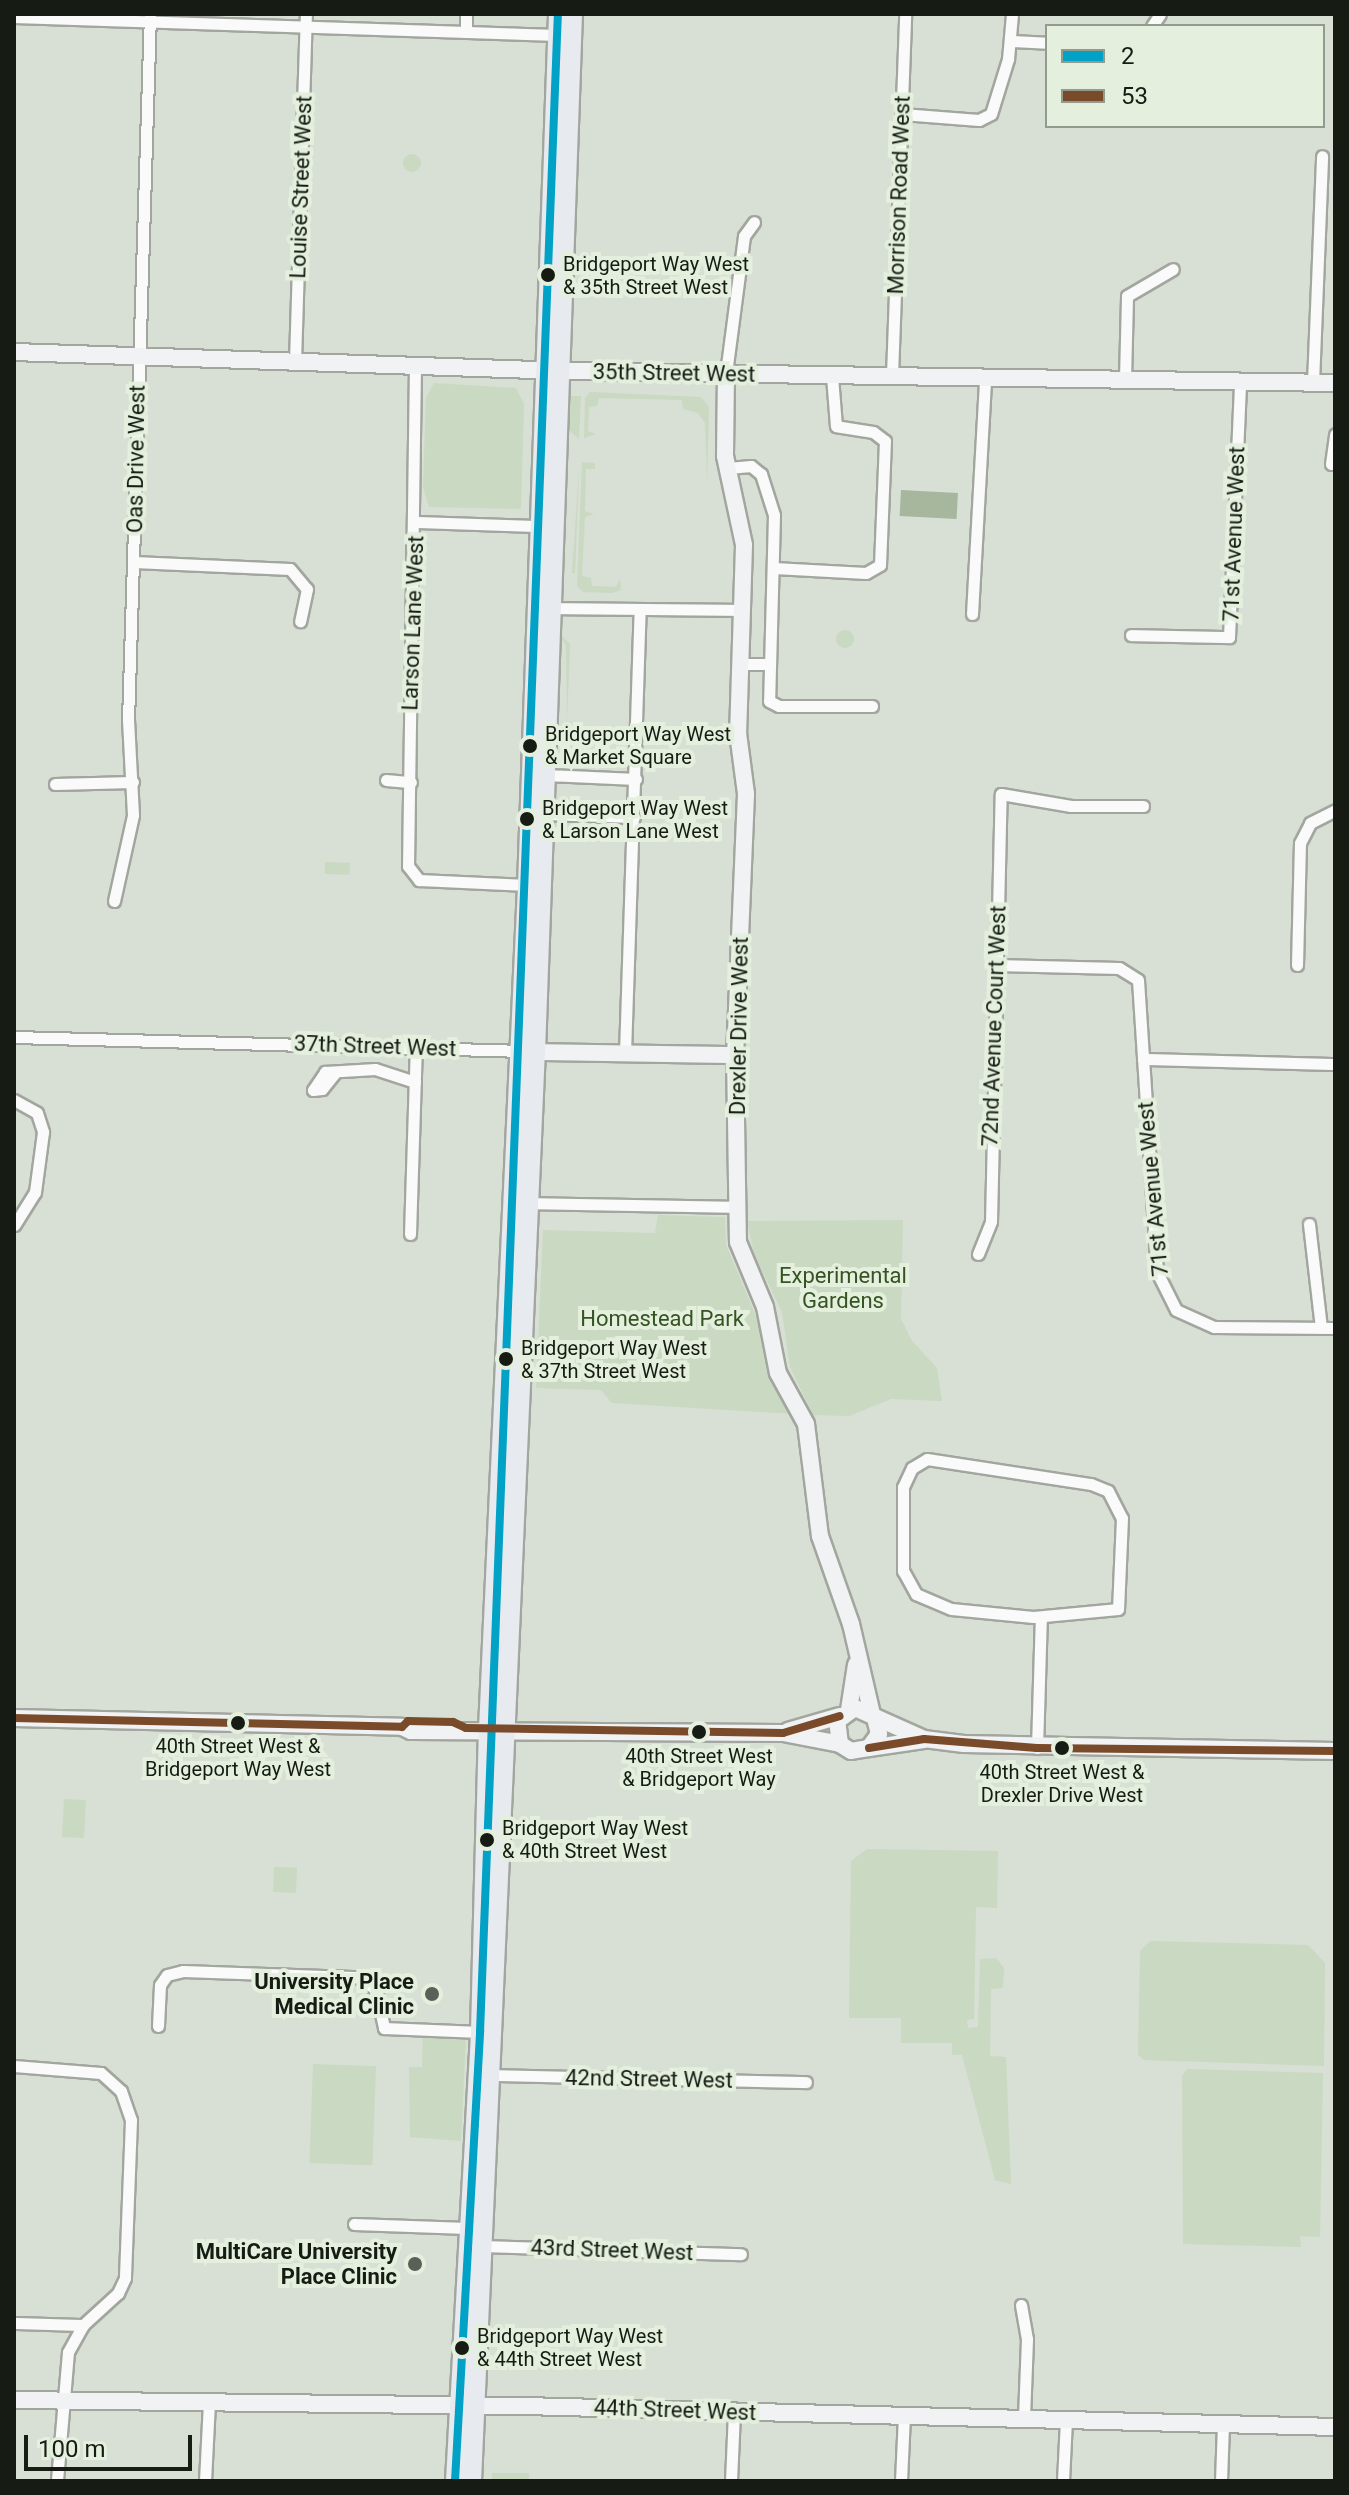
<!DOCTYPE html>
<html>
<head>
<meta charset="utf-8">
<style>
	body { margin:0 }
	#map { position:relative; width:1349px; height:2495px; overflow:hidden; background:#d8dfd4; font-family:Roboto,sans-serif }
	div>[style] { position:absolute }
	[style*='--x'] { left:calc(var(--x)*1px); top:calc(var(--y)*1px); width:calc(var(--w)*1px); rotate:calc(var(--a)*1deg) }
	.green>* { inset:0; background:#cad9c2; transform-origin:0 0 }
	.round { border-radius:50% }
	.water>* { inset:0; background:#a6b79d; transform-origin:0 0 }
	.roads { filter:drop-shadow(2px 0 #a2a69f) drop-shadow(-2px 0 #a2a69f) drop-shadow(0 2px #a2a69f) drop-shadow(0 -2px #a2a69f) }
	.street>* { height:11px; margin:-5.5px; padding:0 5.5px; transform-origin:5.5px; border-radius:5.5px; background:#f9faf9 }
	.secondary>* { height:16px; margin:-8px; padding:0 8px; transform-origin:8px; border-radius:8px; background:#f0f2f3 }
	.primary>* { height:18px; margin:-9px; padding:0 9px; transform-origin:9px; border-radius:9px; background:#e7eaee }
	.bus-1>* { height:8px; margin:-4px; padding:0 4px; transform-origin:4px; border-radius:4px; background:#01a2c5 }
	.bus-2>* { height:8px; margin:-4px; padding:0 4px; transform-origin:4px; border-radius:4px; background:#7a4b2a }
	.dots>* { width:22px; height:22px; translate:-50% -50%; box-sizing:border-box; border:4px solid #e4f0dd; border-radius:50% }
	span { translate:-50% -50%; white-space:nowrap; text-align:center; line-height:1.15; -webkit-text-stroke:8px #e4f0dd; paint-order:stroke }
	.bus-label { font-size:20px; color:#161b14 }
	.left { translate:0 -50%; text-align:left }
	.street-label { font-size:22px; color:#161b14 }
	.park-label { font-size:22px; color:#365423 }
	.poi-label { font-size:22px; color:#161b14; font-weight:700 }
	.right { translate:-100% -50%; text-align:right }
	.frame { position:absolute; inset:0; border:16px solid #161b14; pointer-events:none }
	.legend { position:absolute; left:1045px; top:24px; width:280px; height:104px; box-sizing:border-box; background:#e4f0dd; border:2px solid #929b8d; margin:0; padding:10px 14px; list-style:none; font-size:24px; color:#161b14 }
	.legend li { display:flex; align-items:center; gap:16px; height:40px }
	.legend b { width:40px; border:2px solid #929b8d }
	.scale { position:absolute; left:24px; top:2435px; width:168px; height:36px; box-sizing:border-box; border:4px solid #161b14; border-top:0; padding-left:10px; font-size:24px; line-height:28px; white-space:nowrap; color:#161b14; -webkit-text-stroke:6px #e4f0dd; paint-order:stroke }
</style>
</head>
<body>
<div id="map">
	<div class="green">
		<div class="round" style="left:403px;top:154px;width:18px;height:18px"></div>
		<div style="clip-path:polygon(434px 383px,516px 388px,524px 404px,521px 509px,429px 507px,423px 487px,426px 398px)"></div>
		<div style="clip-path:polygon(590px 392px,701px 397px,709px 407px,707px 480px,705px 423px,698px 413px,683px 409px,682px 400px,599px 398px,597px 406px,589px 407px,588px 431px,596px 434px,584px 438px,585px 398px)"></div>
		<div style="clip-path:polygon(571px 396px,581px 396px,579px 439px,569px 430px)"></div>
		<div style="clip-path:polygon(582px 462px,595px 463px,595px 469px,586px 469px,585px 511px,594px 514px,585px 517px,582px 576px,591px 578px,592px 586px,616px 587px,620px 579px,621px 590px,612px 593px,583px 592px,577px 586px)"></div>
		<div style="clip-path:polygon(579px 470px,579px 473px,575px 573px,572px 573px)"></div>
		<div class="round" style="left:836px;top:630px;width:18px;height:18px"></div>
		<div style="clip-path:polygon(559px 633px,570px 644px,567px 721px,566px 646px)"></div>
		<div style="left:325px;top:862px;width:25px;height:12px;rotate:2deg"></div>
		<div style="clip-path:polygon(658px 1215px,725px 1217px,726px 1245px,758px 1321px,769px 1379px,795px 1414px,612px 1403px,601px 1390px,536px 1388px,543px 1230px,655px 1233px)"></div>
		<div style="clip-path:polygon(903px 1220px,901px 1319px,912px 1341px,937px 1368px,942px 1401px,891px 1399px,849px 1416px,813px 1415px,790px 1367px,782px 1312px,754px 1254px,747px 1221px)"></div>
		<div style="left:64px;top:1799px;width:22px;height:38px;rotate:3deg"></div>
		<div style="clip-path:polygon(867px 1849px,998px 1851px,997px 1908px,976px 1907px,974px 2019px,967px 2020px,968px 2028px,978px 2027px,980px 1959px,996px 1958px,1004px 1968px,1003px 1988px,991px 1989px,990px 2056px,1006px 2057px,1011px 2184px,995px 2180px,962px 2055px,952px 2055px,952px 2043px,901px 2043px,901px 2018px,849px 2018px,851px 1861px)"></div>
		<div style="left:274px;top:1867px;width:23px;height:25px;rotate:2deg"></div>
		<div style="clip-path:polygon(1150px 1941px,1308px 1945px,1325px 1963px,1324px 2066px,1144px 2060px,1138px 2055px,1140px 1951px)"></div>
		<div style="clip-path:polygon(423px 2033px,466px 2036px,461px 2141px,410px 2137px,409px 2067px,422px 2067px)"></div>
		<div style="left:313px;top:2064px;width:63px;height:99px;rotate:2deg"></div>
		<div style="clip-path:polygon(1187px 2069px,1323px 2073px,1320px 2237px,1300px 2236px,1301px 2247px,1183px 2244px,1182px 2076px)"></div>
		<div style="left:492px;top:2473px;width:37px;height:8px"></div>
	</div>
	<div class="water">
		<div style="left:901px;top:490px;width:57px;height:26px;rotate:3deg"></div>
	</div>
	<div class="roads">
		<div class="street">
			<div style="--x:14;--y:17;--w:544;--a:1.9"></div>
			<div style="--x:1152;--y:26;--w:14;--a:-56"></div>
			<div style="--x:466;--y:32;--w:18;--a:-90"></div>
			<div style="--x:1012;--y:41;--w:35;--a:3"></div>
			<div style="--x:902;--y:114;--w:77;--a:4.5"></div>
			<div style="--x:979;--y:120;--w:13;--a:-27"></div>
			<div style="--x:991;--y:114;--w:58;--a:-72.8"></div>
			<div style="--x:1008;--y:59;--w:45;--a:-84.9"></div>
			<div style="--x:295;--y:361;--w:347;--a:-88.2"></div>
			<div style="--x:415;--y:366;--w:500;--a:90.8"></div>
			<div style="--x:408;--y:866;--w:18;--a:52"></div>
			<div style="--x:419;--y:880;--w:108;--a:2.7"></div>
			<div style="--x:726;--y:373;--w:138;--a:-82.5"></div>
			<div style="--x:744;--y:236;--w:17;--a:-54"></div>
			<div style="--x:892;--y:375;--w:361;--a:-87.9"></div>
			<div style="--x:1125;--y:379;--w:83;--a:-88.6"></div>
			<div style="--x:1127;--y:296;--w:53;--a:-30.4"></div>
			<div style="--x:1313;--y:383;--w:227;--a:-87.7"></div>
			<div style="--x:1331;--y:464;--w:30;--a:-82"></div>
			<div style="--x:728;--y:468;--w:23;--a:-5"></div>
			<div style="--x:751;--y:466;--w:13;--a:39"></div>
			<div style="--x:761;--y:474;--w:43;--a:72.4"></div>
			<div style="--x:774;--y:515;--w:186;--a:91.5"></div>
			<div style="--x:769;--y:701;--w:11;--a:27"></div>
			<div style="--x:779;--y:706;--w:93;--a:0"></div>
			<div style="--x:416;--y:522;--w:121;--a:1.9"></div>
			<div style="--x:134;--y:562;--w:156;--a:2.6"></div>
			<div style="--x:290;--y:569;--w:26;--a:50"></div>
			<div style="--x:307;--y:589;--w:33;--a:102"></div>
			<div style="--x:774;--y:568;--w:92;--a:3.1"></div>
			<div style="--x:866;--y:573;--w:16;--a:-30"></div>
			<div style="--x:880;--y:565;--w:124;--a:-87.7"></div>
			<div style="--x:885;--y:441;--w:15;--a:-143"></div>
			<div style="--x:873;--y:432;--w:37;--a:-171"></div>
			<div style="--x:836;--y:426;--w:50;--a:-94.6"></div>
			<div style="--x:548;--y:608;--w:194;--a:0.6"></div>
			<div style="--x:972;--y:614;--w:236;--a:-86.8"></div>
			<div style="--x:1131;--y:635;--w:98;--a:1.2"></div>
			<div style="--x:1229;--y:637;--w:256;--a:-87.5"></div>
			<div style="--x:740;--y:664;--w:28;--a:0"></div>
			<div style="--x:546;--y:775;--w:90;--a:2.5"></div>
			<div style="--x:386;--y:780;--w:25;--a:5"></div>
			<div style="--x:55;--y:784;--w:78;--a:-1.5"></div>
			<div style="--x:545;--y:814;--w:89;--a:1.9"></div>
			<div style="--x:114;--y:901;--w:88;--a:-77.5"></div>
			<div style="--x:133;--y:815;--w:94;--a:-93"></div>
			<div style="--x:128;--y:721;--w:707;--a:-88.22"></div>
			<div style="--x:996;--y:965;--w:123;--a:1.4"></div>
			<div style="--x:1119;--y:968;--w:22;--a:32"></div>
			<div style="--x:1138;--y:980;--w:293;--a:86.3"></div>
			<div style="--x:1157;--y:1272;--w:42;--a:63.4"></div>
			<div style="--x:1176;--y:1310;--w:42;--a:24.1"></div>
			<div style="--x:1214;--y:1327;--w:121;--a:0.5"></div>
			<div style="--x:1297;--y:965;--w:122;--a:-88.6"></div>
			<div style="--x:1300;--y:843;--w:22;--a:-63"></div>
			<div style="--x:1310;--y:823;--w:28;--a:-27"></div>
			<div style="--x:14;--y:1037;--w:510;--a:1.57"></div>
			<div style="--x:625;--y:1053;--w:441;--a:-88.1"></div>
			<div style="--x:1143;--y:1059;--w:192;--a:1.5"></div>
			<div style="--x:313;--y:1090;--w:22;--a:-56"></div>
			<div style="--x:325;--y:1072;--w:50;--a:-3.4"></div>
			<div style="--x:375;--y:1069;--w:42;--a:18"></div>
			<div style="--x:313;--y:1090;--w:9;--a:-6"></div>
			<div style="--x:322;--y:1089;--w:22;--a:-51"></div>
			<div style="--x:14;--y:1100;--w:26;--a:29"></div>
			<div style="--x:37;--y:1113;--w:20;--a:72"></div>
			<div style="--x:43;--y:1132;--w:61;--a:97.6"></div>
			<div style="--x:35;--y:1192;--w:39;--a:122"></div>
			<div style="--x:528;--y:1203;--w:209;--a:1.1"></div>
			<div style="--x:1309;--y:1224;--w:104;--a:83.4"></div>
			<div style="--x:410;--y:1234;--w:187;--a:-88.2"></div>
			<div style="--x:978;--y:1254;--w:35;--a:-68"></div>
			<div style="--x:991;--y:1221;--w:427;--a:-88.7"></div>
			<div style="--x:1001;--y:794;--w:71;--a:9.7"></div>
			<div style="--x:1071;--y:806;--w:72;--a:0"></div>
			<div style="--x:927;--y:1459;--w:166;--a:8.7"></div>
			<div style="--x:1091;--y:1484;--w:18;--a:22"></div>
			<div style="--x:1108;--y:1491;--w:30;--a:63"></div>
			<div style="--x:1122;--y:1518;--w:91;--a:92.5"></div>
			<div style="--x:1118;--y:1609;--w:85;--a:174.6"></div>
			<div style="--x:1033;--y:1617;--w:82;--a:-174.4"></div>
			<div style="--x:951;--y:1609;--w:38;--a:-157"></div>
			<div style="--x:916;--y:1594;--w:26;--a:-119"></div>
			<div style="--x:903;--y:1571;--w:84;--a:-90"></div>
			<div style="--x:903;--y:1487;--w:21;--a:-65"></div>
			<div style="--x:912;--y:1468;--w:17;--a:-31"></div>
			<div style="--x:1037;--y:1748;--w:131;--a:-88.3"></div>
			<div style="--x:158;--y:2026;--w:41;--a:-87.2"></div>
			<div style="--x:160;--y:1985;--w:12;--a:-55"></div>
			<div style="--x:167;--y:1975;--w:16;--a:-14"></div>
			<div style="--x:183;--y:1971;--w:176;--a:2"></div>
			<div style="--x:359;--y:1977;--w:21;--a:37"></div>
			<div style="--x:376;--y:1990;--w:39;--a:78"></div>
			<div style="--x:384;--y:2028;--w:96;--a:2.4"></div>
			<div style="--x:14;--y:2066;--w:87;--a:4.6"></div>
			<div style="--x:101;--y:2073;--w:27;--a:42"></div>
			<div style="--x:121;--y:2091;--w:31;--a:71"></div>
			<div style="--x:131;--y:2120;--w:158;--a:92.2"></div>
			<div style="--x:125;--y:2278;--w:17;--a:115"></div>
			<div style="--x:118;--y:2293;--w:47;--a:137.6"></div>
			<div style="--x:83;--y:2325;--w:31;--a:119"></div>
			<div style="--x:68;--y:2352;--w:129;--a:94.9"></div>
			<div style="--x:492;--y:2075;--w:314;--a:1.3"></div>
			<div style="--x:354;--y:2224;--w:113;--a:2"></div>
			<div style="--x:482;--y:2246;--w:259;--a:1.8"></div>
			<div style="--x:1021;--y:2305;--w:35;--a:80"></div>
			<div style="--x:1027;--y:2339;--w:79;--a:92.2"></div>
			<div style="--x:14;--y:2323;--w:69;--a:1.7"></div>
			<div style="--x:205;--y:2481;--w:78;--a:-87.1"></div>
			<div style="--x:731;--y:2481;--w:69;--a:-87.5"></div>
			<div style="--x:901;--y:2481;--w:66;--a:-87.4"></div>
			<div style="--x:1063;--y:2481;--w:62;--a:-87.2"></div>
			<div style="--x:1221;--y:2481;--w:57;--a:-88"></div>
		</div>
		<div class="secondary">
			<div style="--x:14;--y:352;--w:549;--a:1.98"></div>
			<div style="--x:563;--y:371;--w:772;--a:0.89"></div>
			<div style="--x:726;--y:373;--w:83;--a:90.7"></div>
			<div style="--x:725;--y:456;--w:91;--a:77.9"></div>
			<div style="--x:744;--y:545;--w:188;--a:91.8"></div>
			<div style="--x:738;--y:733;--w:62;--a:82.5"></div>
			<div style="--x:746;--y:794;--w:261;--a:92.4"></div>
			<div style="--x:735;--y:1055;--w:187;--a:89.1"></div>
			<div style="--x:738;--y:1242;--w:70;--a:67.4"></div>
			<div style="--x:765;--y:1307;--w:67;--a:78.9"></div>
			<div style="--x:778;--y:1373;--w:58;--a:61.2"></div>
			<div style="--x:806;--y:1424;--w:113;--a:82.9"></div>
			<div style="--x:820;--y:1536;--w:93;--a:70.6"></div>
			<div style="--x:851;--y:1624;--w:92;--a:76.9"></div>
			<div style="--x:536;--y:1052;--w:199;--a:0.9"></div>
			<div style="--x:849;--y:1710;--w:46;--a:-81.2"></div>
			<div style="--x:14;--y:1718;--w:388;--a:1.3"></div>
			<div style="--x:402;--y:1727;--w:10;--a:24"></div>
			<div style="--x:411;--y:1731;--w:372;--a:0.3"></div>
			<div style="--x:783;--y:1733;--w:58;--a:10.9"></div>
			<div style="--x:875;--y:1718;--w:16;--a:76"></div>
			<div style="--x:879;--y:1734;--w:17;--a:126"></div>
			<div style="--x:869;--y:1748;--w:18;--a:171"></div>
			<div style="--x:851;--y:1751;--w:13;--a:-148"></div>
			<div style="--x:840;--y:1744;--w:23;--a:-97"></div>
			<div style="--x:837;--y:1721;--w:22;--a:-36"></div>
			<div style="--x:855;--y:1708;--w:76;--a:24.2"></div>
			<div style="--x:924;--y:1739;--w:40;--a:7.1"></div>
			<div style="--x:964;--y:1744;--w:371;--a:1.1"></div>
			<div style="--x:788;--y:1731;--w:54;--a:-16.1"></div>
			<div style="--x:869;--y:1748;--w:55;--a:-8.4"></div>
			<div style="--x:14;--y:2400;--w:509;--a:0.68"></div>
			<div style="--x:523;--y:2406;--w:812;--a:1.48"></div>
		</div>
		<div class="primary">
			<div style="--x:455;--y:2481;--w:450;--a:-86.8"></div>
			<div style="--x:480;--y:2032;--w:303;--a:-88.5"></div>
			<div style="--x:488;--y:1729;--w:845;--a:-87.35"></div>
			<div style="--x:527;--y:885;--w:872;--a:-87.96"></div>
			<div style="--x:472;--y:2481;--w:1430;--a:-87.44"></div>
			<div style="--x:536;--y:1052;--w:1039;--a:-87.96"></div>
		</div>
	</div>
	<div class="bus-1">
		<div style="--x:455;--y:2481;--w:450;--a:-86.8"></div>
		<div style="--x:480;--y:2032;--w:2020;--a:-87.79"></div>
	</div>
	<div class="bus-2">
		<div style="--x:14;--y:1718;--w:388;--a:1.3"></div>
		<div style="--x:402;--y:1727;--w:8;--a:-45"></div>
		<div style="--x:408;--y:1721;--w:45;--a:1.3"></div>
		<div style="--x:453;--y:1722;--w:14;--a:25"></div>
		<div style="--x:466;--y:1728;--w:317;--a:0.9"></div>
		<div style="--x:783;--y:1733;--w:59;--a:-16.6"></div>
		<div style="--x:869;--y:1748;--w:56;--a:-9.3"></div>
		<div style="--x:924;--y:1739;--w:113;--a:4.6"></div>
		<div style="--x:1037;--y:1748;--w:298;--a:0.6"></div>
	</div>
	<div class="dots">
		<div style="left:548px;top:275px;background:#161b14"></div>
		<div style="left:530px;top:746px;background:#161b14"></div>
		<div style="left:527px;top:819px;background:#161b14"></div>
		<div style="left:506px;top:1359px;background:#161b14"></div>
		<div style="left:238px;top:1723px;background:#161b14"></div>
		<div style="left:699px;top:1732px;background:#161b14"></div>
		<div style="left:1062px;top:1748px;background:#161b14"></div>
		<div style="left:487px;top:1840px;background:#161b14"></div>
		<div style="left:432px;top:1994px;background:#5a6057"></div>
		<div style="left:415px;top:2264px;background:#5a6057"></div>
		<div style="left:462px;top:2348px;background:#161b14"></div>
	</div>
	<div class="bus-label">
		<span class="left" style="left:563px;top:276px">Bridgeport Way West<br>&amp; 35th Street West</span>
		<span class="left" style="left:545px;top:746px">Bridgeport Way West<br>&amp; Market Square</span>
		<span class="left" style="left:542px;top:820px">Bridgeport Way West<br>&amp; Larson Lane West</span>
		<span class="left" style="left:521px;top:1360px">Bridgeport Way West<br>&amp; 37th Street West</span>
		<span style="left:238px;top:1758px">40th Street West &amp;<br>Bridgeport Way West</span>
		<span style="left:699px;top:1768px">40th Street West<br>&amp; Bridgeport Way</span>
		<span style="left:1062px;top:1784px">40th Street West &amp;<br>Drexler Drive West</span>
		<span class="left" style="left:502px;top:1840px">Bridgeport Way West<br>&amp; 40th Street West</span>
		<span class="left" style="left:477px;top:2348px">Bridgeport Way West<br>&amp; 44th Street West</span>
	</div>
	<div class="street-label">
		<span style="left:301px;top:187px;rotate:-88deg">Louise Street West</span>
		<span style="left:899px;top:195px;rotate:-88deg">Morrison Road West</span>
		<span style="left:674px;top:373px;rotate:1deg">35th Street West</span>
		<span style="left:136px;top:459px;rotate:-89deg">Oas Drive West</span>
		<span style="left:1234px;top:534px;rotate:-88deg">71st Avenue West</span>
		<span style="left:413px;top:623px;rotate:-88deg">Larson Lane West</span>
		<span style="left:739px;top:1026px;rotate:-89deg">Drexler Drive West</span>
		<span style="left:994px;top:1026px;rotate:-88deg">72nd Avenue Court West</span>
		<span style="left:375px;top:1046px;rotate:2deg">37th Street West</span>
		<span style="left:1153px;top:1189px;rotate:-95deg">71st Avenue West</span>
		<span style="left:649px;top:2079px;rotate:1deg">42nd Street West</span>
		<span style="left:612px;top:2250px;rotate:2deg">43rd Street West</span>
		<span style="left:675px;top:2410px;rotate:2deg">44th Street West</span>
	</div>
	<div class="park-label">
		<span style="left:843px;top:1288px">Experimental<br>Gardens</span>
		<span style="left:662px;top:1319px">Homestead Park</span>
	</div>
	<div class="poi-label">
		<span class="right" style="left:414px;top:1994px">University Place<br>Medical Clinic</span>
		<span class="right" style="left:397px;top:2264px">MultiCare University<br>Place Clinic</span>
	</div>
	<div class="frame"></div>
	<ul class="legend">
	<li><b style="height:10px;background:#01a2c5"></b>2</li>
	<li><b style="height:10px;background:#7a4b2a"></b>53</li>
	</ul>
	<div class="scale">100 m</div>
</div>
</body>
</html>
